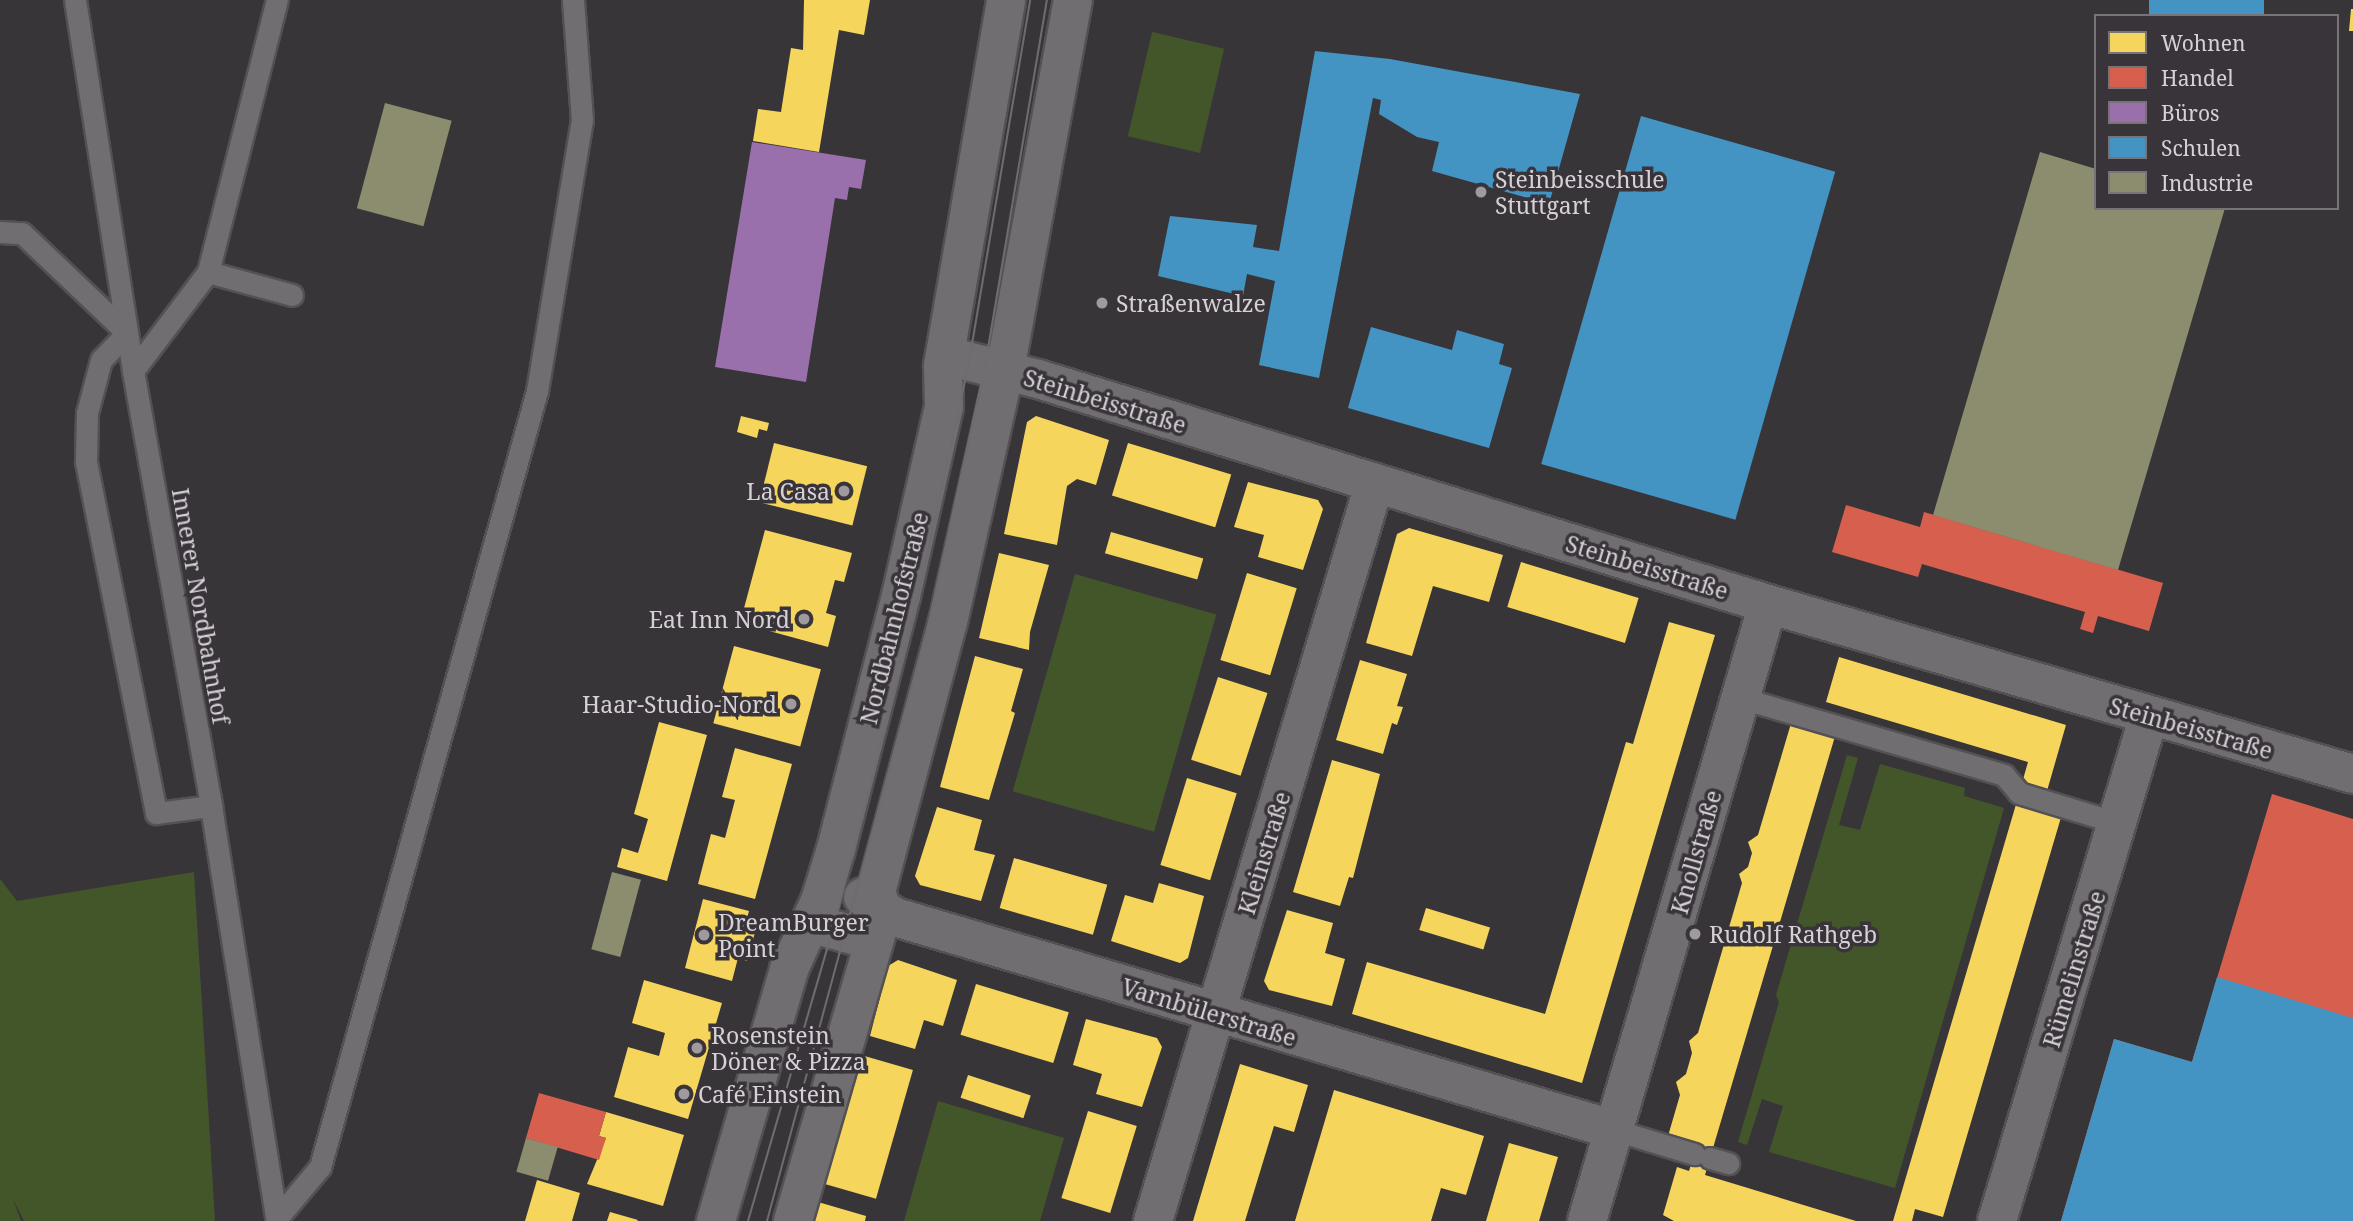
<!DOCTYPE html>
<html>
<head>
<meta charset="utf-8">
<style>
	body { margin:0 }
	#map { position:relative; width:2353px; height:1221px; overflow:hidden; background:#383539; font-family:"Noto Serif",serif }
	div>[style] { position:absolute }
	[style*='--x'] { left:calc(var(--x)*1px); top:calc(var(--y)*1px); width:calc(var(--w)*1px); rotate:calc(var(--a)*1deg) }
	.green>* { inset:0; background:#43562a; transform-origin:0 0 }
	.homes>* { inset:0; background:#f6d55c; transform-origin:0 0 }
	.shops>* { inset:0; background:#d6604d }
	.offices>* { inset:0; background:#9970ab }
	.schools>* { inset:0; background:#4393c3; transform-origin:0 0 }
	.industry>* { inset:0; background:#8c8c6e; transform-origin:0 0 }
	.roads { filter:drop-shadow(2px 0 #545154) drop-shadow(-2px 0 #545154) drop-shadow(0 2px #545154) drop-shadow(0 -2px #545154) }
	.lane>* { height:21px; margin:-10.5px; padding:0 10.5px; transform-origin:10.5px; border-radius:10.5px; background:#706e71 }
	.street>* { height:38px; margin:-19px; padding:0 19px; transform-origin:19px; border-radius:19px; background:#706e71 }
	.tram>* { height:2px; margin:-1px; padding:0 1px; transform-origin:1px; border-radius:1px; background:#6e6c6f }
	.dots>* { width:19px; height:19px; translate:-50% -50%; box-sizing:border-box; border:4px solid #39343a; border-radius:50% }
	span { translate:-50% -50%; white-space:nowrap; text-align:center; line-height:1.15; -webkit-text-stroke:7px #39343a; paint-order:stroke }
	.poi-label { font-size:23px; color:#d5d1d5 }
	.left { translate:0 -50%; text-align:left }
	.right { translate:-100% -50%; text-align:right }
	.street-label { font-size:23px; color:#d5d1d5 }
	.legend { position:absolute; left:2094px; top:14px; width:245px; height:196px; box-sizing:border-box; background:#39343a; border:2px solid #777378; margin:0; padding:9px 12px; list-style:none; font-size:21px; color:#d5d1d5 }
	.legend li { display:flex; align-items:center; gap:14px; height:35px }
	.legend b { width:35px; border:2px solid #777378 }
</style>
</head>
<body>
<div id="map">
	<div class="green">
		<div style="left:1152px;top:32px;width:74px;height:107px;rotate:13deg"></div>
		<div style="left:1075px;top:574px;width:147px;height:226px;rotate:16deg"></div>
		<div style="clip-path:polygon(1847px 755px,1858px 758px,1839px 825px,1860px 830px,1880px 764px,1965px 788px,1964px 796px,2004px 808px,1895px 1188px,1769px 1152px,1783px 1106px,1762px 1099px,1747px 1145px,1738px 1142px,1779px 1002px,1776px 995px)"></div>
		<div style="clip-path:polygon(194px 872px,215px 1221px,24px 1221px,13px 1199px,21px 1221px,0 1221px,0 879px,17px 901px)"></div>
		<div style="clip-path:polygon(938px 1101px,1064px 1138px,1040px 1221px,904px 1221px)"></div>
	</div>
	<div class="homes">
		<div style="clip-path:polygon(804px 0,870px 0,864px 35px,839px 30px,819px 152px,753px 141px,758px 109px,781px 112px,791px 48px,803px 50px)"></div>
		<div style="clip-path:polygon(2351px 9px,2353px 9px,2353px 31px,2349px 31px)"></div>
		<div style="clip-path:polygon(741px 416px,769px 423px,767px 431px,759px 429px,757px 438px,737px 432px)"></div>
		<div style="clip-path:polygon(1036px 416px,1109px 440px,1096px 485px,1077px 479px,1067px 486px,1057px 545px,1004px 534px,1027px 422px)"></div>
		<div style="left:774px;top:443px;width:96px;height:61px;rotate:14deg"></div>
		<div style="left:1128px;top:443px;width:108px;height:55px;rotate:17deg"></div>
		<div style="clip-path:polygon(1248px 482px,1318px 500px,1323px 509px,1303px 570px,1258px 557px,1264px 535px,1234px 527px)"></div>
		<div style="clip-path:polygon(1409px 528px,1503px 555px,1489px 602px,1433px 586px,1412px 656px,1366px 643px,1397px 534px)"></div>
		<div style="clip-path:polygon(765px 530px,852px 553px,844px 582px,835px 580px,826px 613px,836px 616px,828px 647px,740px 623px)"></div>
		<div style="left:1111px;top:532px;width:96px;height:22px;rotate:16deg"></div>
		<div style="clip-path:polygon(999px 553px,1049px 565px,1030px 632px,1029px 650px,979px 638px)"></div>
		<div style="left:1521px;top:562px;width:123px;height:47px;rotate:17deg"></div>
		<div style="left:1247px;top:573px;width:52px;height:91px;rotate:17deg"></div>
		<div style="clip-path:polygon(1669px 622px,1715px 635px,1582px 1083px,1352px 1014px,1367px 962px,1545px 1014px,1626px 742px,1633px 744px)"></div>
		<div style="left:734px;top:646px;width:90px;height:80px;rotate:15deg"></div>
		<div style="clip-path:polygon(975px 656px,1023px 669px,1011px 711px,1015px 713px,989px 800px,940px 787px)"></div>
		<div style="clip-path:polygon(1839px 657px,2066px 725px,2047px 791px,2022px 783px,2028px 762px,1826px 702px)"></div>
		<div style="clip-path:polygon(1360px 660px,1407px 674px,1397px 706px,1403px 707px,1397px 725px,1392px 723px,1383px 754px,1336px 740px)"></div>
		<div style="left:1218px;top:677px;width:52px;height:87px;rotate:18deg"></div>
		<div style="clip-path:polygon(1792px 720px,1836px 733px,1705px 1175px,1856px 1221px,1674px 1221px,1663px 1215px,1677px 1167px,1689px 1171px,1697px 1144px,1668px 1136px,1680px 1095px,1676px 1082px,1686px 1074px,1692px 1053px,1689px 1041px,1698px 1033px,1742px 883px,1739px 874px,1748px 867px,1752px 853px,1748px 842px,1758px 835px)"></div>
		<div style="clip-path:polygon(659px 722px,707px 735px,667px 881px,617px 867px,622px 848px,638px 853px,648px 819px,634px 814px)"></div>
		<div style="clip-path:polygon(735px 748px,792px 764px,755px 899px,698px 884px,711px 834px,725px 838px,735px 800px,722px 797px)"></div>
		<div style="clip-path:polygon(1332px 760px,1380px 774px,1353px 878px,1349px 877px,1340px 906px,1293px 892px)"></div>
		<div style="left:1187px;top:778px;width:52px;height:91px;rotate:17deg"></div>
		<div style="clip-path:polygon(2017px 801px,2062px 814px,1943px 1217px,1915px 1209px,1912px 1221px,1893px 1221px)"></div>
		<div style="clip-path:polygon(937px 807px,982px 820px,974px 850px,995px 855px,981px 901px,920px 885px,915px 876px)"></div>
		<div style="left:1014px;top:858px;width:97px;height:52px;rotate:16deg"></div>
		<div style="clip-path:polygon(1159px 883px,1204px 896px,1188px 958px,1180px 963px,1111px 941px,1125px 895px,1153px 903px)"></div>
		<div style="clip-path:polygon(703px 899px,749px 911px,746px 922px,757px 925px,747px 961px,738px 958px,732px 981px,685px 968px)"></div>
		<div style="left:1426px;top:908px;width:67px;height:23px;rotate:17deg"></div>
		<div style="clip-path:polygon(1287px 910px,1333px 923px,1325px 953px,1345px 959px,1332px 1006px,1269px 990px,1264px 981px)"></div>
		<div style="clip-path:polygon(898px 960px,957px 980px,943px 1026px,924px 1020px,915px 1049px,870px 1036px,888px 966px)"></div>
		<div style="clip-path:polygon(644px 980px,722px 1003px,688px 1119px,614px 1097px,628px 1047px,659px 1056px,665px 1033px,632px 1023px)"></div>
		<div style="left:976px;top:984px;width:97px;height:53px;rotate:17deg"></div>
		<div style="clip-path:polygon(1086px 1019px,1157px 1038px,1162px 1047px,1142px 1107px,1096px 1094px,1102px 1074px,1073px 1065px)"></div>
		<div style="left:861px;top:1055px;width:54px;height:134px;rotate:16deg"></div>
		<div style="clip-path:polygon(1240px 1064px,1308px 1085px,1294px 1132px,1274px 1126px,1245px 1221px,1193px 1221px)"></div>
		<div style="left:968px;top:1075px;width:66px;height:24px;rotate:18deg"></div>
		<div style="clip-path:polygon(1334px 1090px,1484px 1136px,1466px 1195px,1441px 1188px,1431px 1221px,1295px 1221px)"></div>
		<div style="left:1088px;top:1111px;width:51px;height:91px;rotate:17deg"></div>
		<div style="clip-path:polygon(606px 1112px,684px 1135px,663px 1206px,587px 1184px,606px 1138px,599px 1136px)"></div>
		<div style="clip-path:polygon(1509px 1143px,1558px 1157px,1539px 1221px,1486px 1221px)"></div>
		<div style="clip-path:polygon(537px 1180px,580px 1193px,572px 1221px,525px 1221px)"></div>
		<div style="clip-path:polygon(818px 1202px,866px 1216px,865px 1221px,812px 1221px)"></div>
		<div style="clip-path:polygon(610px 1212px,638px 1220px,637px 1221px,607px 1221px)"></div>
	</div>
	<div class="shops">
		<div style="clip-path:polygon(1846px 505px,1920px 527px,1924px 512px,2163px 583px,2149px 631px,2098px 616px,2093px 633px,2080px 629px,2085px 612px,1922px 564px,1918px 577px,1832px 552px)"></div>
		<div style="clip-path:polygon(2272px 794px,2353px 819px,2353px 1221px,2061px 1221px,2114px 1039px,2192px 1062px)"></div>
		<div style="clip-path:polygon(539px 1093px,606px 1112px,599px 1136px,606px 1138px,599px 1160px,526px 1138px)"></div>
	</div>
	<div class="offices">
		<div style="clip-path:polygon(752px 142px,866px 160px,861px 189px,849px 187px,847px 200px,835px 198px,806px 382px,715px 367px)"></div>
	</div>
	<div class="schools">
		<div style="left:2149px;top:0;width:115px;height:17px"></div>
		<div style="clip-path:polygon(1315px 51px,1390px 59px,1580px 94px,1549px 204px,1432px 171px,1439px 142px,1417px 137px,1379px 114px,1381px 100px,1373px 98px,1319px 378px,1259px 365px,1275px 281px,1247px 274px,1243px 296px,1158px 276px,1170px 216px,1257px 225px,1253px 247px,1279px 251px)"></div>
		<div style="left:1641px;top:116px;width:202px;height:362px;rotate:16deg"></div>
		<div style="clip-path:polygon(1371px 327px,1452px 350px,1457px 330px,1504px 344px,1499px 364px,1512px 368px,1489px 448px,1348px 408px)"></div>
		<div style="clip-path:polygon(2217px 977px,2353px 1018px,2353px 1221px,2061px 1221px,2114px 1039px,2192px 1062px)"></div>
	</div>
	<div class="industry">
		<div style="left:385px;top:103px;width:69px;height:109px;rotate:15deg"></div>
		<div style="clip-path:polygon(2040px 152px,2096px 169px,2096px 208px,2225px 208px,2118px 570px,1933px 515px)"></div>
		<div style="left:612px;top:872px;width:30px;height:80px;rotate:15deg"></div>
		<div style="left:526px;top:1138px;width:33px;height:35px;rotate:16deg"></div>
	</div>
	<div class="roads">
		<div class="lane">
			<div style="--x:75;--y:0;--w:376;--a:81.1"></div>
			<div style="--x:133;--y:371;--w:442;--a:79.8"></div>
			<div style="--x:211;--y:806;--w:420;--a:81"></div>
			<div style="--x:0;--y:232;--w:22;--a:3"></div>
			<div style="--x:22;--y:233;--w:145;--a:43.6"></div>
			<div style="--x:127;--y:333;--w:37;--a:134"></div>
			<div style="--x:101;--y:360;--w:55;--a:104.8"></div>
			<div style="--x:87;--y:413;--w:49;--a:91.2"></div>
			<div style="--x:86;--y:462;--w:358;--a:78.7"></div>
			<div style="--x:156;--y:813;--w:55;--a:-7.3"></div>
			<div style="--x:208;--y:272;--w:87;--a:15.3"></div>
			<div style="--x:133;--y:371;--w:124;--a:-52.9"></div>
			<div style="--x:208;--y:272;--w:281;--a:-75.8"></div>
			<div style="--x:1741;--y:698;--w:274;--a:16.3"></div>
			<div style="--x:2004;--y:775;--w:23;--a:50"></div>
			<div style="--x:2019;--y:793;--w:103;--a:16.9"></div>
			<div style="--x:1615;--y:1130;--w:83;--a:16.9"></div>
			<div style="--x:1710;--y:1158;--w:19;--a:16"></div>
			<div style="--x:279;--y:1216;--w:64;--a:-50.1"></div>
			<div style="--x:320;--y:1167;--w:806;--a:-74.38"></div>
			<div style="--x:537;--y:391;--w:275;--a:-80.6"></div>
			<div style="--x:582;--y:120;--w:120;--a:-94.3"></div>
		</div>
		<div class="street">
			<div style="--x:946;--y:350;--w:12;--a:42"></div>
			<div style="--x:955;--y:358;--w:86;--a:14.2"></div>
			<div style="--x:1038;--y:379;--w:764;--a:17.13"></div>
			<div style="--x:1768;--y:604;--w:609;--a:16.2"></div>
			<div style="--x:863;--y:897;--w:38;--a:32"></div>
			<div style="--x:895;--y:917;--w:751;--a:16.48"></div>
			<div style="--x:883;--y:912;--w:21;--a:-109"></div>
			<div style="--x:876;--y:892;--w:279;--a:-75.1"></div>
			<div style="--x:948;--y:622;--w:258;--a:-77.3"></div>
			<div style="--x:1005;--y:370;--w:376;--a:-79.6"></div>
			<div style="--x:810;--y:923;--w:66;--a:15.7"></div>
			<div style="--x:716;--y:1221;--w:262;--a:-73.8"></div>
			<div style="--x:789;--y:969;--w:75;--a:-65.5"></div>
			<div style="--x:820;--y:901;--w:54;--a:-72.9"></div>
			<div style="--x:836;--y:849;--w:261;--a:-75.6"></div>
			<div style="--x:901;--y:596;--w:194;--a:-77.2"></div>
			<div style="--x:944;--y:407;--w:41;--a:-91.4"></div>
			<div style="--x:943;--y:366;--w:371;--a:-80.2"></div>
			<div style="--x:793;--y:1221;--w:322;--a:-73.8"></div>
			<div style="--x:1153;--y:1221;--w:768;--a:-73.29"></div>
			<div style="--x:1587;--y:1221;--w:643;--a:-73.65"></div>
			<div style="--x:1997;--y:1221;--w:527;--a:-73.25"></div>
		</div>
	</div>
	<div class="tram">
		<div style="--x:748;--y:1221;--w:304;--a:-73.8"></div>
		<div style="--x:833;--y:929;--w:315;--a:-75.5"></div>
		<div style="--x:912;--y:624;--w:268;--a:-77.7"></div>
		<div style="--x:969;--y:362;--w:367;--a:-80.4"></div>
		<div style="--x:767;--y:1221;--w:616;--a:-74.86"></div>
		<div style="--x:928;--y:626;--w:266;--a:-77.6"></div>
		<div style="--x:985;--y:366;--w:371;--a:-80.4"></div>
	</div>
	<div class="dots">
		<div style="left:1481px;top:192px;background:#9e9a9e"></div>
		<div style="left:1102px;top:303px;background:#9e9a9e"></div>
		<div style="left:844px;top:491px;background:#9e9a9e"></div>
		<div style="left:804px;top:619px;background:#9e9a9e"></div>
		<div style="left:791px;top:704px;background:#9e9a9e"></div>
		<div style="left:1695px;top:934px;background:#9e9a9e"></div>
		<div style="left:704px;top:935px;background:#9e9a9e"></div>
		<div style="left:697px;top:1048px;background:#9e9a9e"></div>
		<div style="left:684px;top:1094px;background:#9e9a9e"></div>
	</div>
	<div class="poi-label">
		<span class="left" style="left:1495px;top:192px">Steinbeisschule<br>Stuttgart</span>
		<span class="left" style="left:1116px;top:303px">Straßenwalze</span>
		<span class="right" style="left:830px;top:491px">La Casa</span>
		<span class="right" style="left:790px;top:619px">Eat Inn Nord</span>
		<span class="right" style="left:777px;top:704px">Haar-Studio-Nord</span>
		<span class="left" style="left:718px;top:935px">DreamBurger<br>Point</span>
		<span class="left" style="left:1709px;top:934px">Rudolf Rathgeb</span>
		<span class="left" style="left:711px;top:1048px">Rosenstein<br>Döner &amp; Pizza</span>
		<span class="left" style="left:698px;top:1094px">Café Einstein</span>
	</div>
	<div class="street-label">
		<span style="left:1105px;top:401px;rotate:17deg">Steinbeisstraße</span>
		<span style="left:1647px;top:567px;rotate:17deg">Steinbeisstraße</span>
		<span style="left:201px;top:606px;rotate:80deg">Innerer Nordbahnhof</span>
		<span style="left:894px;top:618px;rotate:-76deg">Nordbahnhofstraße</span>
		<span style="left:2191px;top:728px;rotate:16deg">Steinbeisstraße</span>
		<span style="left:1696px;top:852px;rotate:-74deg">Knollstraße</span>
		<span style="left:1264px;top:853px;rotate:-73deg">Kleinstraße</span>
		<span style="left:2074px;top:969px;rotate:-73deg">Rümelinstraße</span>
		<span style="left:1209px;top:1012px;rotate:17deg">Varnbülerstraße</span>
	</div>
	<ul class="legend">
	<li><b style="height:19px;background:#f6d55c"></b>Wohnen</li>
	<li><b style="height:19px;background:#d6604d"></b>Handel</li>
	<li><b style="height:19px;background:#9970ab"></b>Büros</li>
	<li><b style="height:19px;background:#4393c3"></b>Schulen</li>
	<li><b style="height:19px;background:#8c8c6e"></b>Industrie</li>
	</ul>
</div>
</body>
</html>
